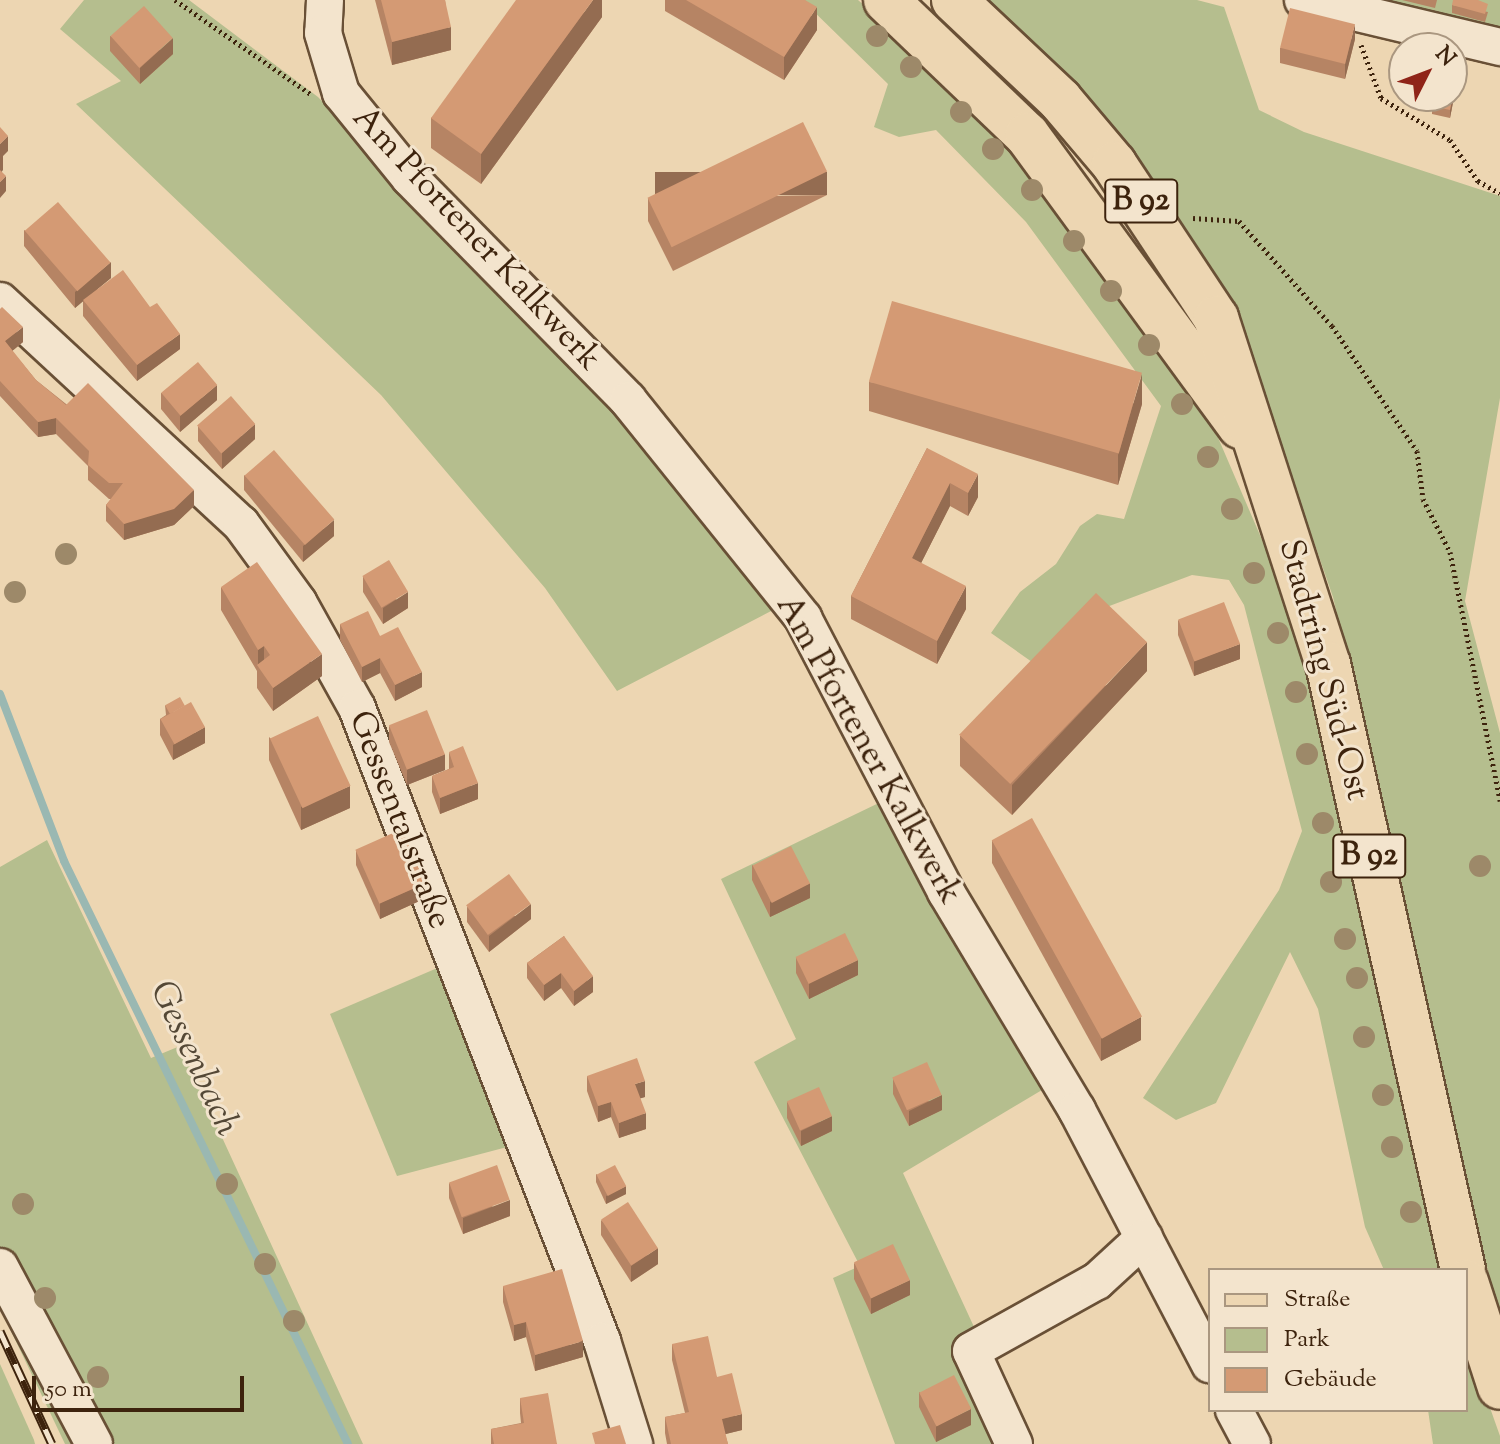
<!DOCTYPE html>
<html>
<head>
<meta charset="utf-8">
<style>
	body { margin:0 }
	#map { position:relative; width:1500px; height:1444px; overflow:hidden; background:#edd6b2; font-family:"Sorts Mill Goudy",serif }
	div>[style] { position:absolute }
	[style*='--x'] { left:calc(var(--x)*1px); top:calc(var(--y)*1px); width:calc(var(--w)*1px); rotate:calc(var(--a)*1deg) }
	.green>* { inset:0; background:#b5be8e }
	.stream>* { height:8px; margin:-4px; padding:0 4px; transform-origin:4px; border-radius:4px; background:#9ab8b2 }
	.path>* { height:5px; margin-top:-2.5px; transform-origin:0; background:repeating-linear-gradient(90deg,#3d230d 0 2px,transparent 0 6px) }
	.roads { filter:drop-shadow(2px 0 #695036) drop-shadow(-2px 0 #695036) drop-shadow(0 2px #695036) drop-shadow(0 -2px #695036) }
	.minor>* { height:36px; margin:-18px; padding:0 18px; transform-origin:18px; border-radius:18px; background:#f3e4cd }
	.major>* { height:44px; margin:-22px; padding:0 22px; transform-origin:22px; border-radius:22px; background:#edd6b2 }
	.rail>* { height:9px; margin-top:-4.5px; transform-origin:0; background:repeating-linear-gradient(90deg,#f3e4cd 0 18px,#3d230d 0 36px); box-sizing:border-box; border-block:2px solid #3d230d }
	.trees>* { width:22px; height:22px; margin:-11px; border-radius:50%; background:#9d8969 }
	.wall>* { inset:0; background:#b68464 }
	.shaded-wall>* { inset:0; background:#946c51; transform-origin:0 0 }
	.building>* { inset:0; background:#d49a74; transform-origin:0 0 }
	span { translate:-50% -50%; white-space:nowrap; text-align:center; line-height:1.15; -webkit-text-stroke:6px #f3e4cd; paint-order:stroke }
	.shield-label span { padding:2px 6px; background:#f3e4cd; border:2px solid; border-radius:6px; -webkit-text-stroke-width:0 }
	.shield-label { font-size:32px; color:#3d230d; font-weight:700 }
	.street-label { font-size:34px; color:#3d230d }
	.water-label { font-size:36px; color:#544836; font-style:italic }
	.legend { position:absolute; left:1208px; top:1268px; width:260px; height:144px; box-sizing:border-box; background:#f3e4cd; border:2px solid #aa9780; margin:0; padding:10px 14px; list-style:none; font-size:24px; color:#3d230d }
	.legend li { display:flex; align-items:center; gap:16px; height:40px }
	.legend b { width:40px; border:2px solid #aa9780 }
	.north { position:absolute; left:1388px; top:32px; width:80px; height:80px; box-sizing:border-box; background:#f3e4cd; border:2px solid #aa9780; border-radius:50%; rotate:48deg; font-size:22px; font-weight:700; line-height:32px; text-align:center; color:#3d230d }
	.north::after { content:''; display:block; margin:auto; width:28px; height:36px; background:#8f2418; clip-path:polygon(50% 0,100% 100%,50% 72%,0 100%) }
	.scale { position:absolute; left:32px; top:1376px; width:212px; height:36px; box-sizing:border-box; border:4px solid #3d230d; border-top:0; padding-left:10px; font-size:24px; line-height:28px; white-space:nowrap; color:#3d230d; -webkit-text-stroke:6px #f3e4cd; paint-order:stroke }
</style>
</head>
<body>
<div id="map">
	<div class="green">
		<div style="clip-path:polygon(84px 0,189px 0,318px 97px,563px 353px,676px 482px,773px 610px,617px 691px,545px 588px,381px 395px,76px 104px,121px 81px,60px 29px)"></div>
		<div style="clip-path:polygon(802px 0,858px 0,982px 111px,1204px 405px,1281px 584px,1317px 696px,1445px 1270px,1384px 1270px,1365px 1227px,1318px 1009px,1290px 952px,1216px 1103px,1176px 1120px,1143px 1098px,1279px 890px,1302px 831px,1244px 605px,1229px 580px,1192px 575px,1096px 611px,1032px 662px,991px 633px,1020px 592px,1056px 564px,1080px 526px,1097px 514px,1124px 519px,1161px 406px,1026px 222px,936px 130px,899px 137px,874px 127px,888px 84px)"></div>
		<div style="clip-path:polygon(976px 0,1197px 0,1224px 7px,1259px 110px,1304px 132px,1500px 196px,1500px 398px,1465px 601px,1500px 733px,1500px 1323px,1333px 597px,1246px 346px)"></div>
		<div style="clip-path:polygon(1355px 0,1500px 0,1500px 36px)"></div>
		<div style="clip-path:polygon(885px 800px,1047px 1087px,903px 1173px,1028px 1444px,895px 1444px,833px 1278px,860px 1266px,754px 1062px,796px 1039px,721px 879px)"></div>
		<div style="clip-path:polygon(47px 840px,151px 1058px,180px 1046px,363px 1444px,105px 1444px,0 1253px,0 867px)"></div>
		<div style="clip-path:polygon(449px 963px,515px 1145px,397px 1176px,330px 1014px)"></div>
		<div style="clip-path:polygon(0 1285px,85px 1444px,65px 1444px,0 1308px)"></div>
		<div style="clip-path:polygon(1466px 1340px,1500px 1436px,1500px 1444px,1433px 1444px,1428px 1410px,1466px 1410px)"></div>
		<div style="clip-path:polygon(0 1364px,34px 1440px,35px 1444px,0 1444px)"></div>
	</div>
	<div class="stream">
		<div style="--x:0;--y:694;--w:179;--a:69"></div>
		<div style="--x:64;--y:861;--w:648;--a:64.03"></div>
	</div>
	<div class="path">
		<div style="--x:175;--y:0;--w:165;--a:34.7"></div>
		<div style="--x:1361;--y:45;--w:57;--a:69.3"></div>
		<div style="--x:1381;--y:98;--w:81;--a:31.3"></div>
		<div style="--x:1450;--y:140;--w:50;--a:55.7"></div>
		<div style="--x:1478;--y:181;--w:25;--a:29"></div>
		<div style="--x:1193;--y:218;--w:46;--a:3.7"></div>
		<div style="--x:1239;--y:221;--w:140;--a:48.5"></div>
		<div style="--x:1332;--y:326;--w:151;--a:55.8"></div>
		<div style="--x:1417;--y:451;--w:48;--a:82.9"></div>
		<div style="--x:1423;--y:499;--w:59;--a:63"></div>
		<div style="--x:1450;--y:552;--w:254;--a:78.6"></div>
	</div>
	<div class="roads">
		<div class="minor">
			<div style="--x:325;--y:0;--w:33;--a:93"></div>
			<div style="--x:323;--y:33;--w:63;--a:73.3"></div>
			<div style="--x:341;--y:93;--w:109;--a:50.9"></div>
			<div style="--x:410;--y:178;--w:311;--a:45.5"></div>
			<div style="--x:628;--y:400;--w:280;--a:51.2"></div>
			<div style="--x:803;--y:618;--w:309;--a:62.4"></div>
			<div style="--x:946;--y:892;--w:254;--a:59"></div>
			<div style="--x:1077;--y:1110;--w:287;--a:62.4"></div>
			<div style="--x:1303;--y:0;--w:203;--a:13.4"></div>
			<div style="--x:0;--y:301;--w:328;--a:42.8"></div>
			<div style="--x:241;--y:524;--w:97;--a:53.8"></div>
			<div style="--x:298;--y:602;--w:121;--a:60.9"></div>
			<div style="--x:357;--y:708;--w:679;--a:68.84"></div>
			<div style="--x:602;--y:1341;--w:108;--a:72.7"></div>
			<div style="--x:0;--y:1267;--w:200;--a:62"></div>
			<div style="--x:1234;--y:1410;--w:38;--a:62"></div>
			<div style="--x:1014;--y:1444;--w:102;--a:-114.8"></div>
			<div style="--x:971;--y:1351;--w:144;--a:-29.1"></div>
			<div style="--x:1097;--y:1281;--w:64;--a:-42.5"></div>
		</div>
		<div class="major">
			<div style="--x:886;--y:0;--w:195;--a:43.8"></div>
			<div style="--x:1027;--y:135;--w:361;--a:53.8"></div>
			<div style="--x:954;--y:0;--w:146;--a:43.3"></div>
			<div style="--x:1060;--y:100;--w:84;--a:49.8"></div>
			<div style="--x:1114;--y:164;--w:185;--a:56.5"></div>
			<div style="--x:1216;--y:318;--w:364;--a:72.1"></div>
			<div style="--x:1328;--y:664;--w:621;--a:77.44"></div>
			<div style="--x:1466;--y:1282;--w:110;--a:72.1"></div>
		</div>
	</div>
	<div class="rail">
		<div style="--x:0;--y:1331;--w:124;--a:65.3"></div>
	</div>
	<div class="trees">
		<div style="left:877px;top:36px"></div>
		<div style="left:911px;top:67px"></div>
		<div style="left:961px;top:112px"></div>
		<div style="left:993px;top:149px"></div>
		<div style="left:1032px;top:190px"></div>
		<div style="left:1074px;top:241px"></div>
		<div style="left:1111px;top:291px"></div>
		<div style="left:1149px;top:345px"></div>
		<div style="left:1182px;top:404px"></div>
		<div style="left:1208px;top:457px"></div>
		<div style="left:1232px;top:509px"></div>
		<div style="left:66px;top:554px"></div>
		<div style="left:1254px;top:573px"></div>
		<div style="left:15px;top:592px"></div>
		<div style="left:1278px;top:633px"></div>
		<div style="left:1296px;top:692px"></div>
		<div style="left:1307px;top:754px"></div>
		<div style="left:1323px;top:823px"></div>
		<div style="left:1480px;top:866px"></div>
		<div style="left:1331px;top:882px"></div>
		<div style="left:1345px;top:939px"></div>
		<div style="left:1357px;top:978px"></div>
		<div style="left:1364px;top:1037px"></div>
		<div style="left:1383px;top:1095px"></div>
		<div style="left:1392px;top:1147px"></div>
		<div style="left:227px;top:1184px"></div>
		<div style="left:23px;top:1204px"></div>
		<div style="left:1411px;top:1212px"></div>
		<div style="left:265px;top:1264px"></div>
		<div style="left:45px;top:1298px"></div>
		<div style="left:294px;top:1321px"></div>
		<div style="left:98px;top:1377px"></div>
	</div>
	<div class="wall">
		<div style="clip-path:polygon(375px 0,445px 0,451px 50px,392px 65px)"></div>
		<div style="clip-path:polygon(602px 0,602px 17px,481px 184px,431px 148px,431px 118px)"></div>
		<div style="clip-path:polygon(665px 0,805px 0,817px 30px,784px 80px,665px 11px)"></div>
		<div style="clip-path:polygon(1402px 0,1437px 0,1435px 8px)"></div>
		<div style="clip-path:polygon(1452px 5px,1488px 12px,1485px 22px,1452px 13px)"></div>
		<div style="clip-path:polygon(110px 36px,173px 54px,140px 84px,110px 51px)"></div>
		<div style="clip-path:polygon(1355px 39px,1345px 79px,1280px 63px,1280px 48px)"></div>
		<div style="clip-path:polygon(1455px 92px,1450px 118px,1432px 114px,1432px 106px)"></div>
		<div style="clip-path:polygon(827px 195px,673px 271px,648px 221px,648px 198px)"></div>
		<div style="clip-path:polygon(24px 230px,111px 278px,97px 289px,180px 349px,137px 381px,83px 316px,83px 301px,75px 308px,24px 246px)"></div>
		<div style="clip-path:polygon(0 309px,23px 342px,12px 351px,36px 380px,194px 506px,174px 525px,124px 540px,106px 521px,106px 505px,111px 499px,109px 499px,88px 480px,88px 466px,56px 434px,38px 437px,0 396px)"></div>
		<div style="clip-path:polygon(869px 382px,1142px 404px,1118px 485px,869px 411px)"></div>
		<div style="clip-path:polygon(161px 393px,217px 400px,180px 432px,161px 409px)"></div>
		<div style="clip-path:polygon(198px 426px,255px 439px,222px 469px,198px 441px)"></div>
		<div style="clip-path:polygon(927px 448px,978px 497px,968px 516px,950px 506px,921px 563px,966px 609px,937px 664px,851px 619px,851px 596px)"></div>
		<div style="clip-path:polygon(244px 475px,334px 536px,303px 562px,244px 490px)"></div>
		<div style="clip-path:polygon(363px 576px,408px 608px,383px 624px,363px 592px)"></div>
		<div style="clip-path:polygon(221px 587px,322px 676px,273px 711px,257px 688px,257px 671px,221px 610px)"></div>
		<div style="clip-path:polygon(1178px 620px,1240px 659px,1194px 676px,1178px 635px)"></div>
		<div style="clip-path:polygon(340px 624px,380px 636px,422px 687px,395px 701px,380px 673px,362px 682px,340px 640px)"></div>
		<div style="clip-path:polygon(1147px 671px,1012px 815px,960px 766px,960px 736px)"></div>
		<div style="clip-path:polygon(165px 705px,205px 743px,173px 760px,160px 735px,160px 719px,166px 715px)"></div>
		<div style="clip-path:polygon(389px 726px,445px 770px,407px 785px,389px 742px)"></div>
		<div style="clip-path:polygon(269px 737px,350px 808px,301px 830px,269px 760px)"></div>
		<div style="clip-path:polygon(449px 752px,478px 799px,440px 814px,432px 792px,432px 776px,449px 769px)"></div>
		<div style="clip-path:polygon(992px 840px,1141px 1040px,1101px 1061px,992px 863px)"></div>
		<div style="clip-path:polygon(356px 850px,426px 898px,380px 919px,356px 865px)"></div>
		<div style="clip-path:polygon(752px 865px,810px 898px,770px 917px,752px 880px)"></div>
		<div style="clip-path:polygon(467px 907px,531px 919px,489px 952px,467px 922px)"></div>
		<div style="clip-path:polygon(564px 936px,593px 992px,574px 1006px,561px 988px,544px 1001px,527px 978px,527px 963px)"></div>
		<div style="clip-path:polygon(796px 957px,858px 975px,809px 999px,796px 973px)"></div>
		<div style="clip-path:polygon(587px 1076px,645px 1097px,640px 1098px,646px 1129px,619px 1138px,611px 1117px,598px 1122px,587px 1091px)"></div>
		<div style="clip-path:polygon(893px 1078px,942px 1110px,909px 1126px,893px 1094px)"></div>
		<div style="clip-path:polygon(787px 1102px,832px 1131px,801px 1146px,787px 1118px)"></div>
		<div style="clip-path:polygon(596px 1174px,626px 1194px,606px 1204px,596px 1182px)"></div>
		<div style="clip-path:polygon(449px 1183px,510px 1216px,463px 1234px,449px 1198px)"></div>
		<div style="clip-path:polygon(601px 1220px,658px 1264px,631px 1282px,601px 1235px)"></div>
		<div style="clip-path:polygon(854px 1263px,910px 1295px,871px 1314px,854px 1279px)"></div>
		<div style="clip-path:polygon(503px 1286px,583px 1357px,535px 1371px,526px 1337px,514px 1341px,503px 1302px)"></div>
		<div style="clip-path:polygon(672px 1344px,717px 1377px,742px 1430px,725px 1434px,728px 1444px,667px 1444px,665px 1433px,665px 1417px,685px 1413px,672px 1360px)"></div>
		<div style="clip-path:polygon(919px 1392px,971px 1425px,936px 1442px,919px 1407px)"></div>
		<div style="clip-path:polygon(520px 1398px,557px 1444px,491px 1444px,491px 1429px,521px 1423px,520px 1413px)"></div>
	</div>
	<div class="shaded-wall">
		<div style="clip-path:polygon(593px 0,602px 0,602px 17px,481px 184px,481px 154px)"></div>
		<div style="clip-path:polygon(817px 7px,817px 30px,784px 80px,784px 57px)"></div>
		<div style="clip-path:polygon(1355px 24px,1355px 39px,1345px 79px,1345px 64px)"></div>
		<div style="clip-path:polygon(451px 27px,451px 50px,392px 65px,392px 42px)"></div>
		<div style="clip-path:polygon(173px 38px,173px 54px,140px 84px,140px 68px)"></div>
		<div style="clip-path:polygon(1455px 84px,1455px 92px,1450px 118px,1450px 110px)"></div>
		<div style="clip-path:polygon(8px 136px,8px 151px,3px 156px,3px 170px,0 174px,0 144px)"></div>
		<div style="left:827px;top:172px;width:23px;height:172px;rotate:90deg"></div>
		<div style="clip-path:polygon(6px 176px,6px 191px,0 198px,0 182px)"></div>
		<div style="clip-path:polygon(111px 262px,111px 278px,75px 308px,75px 292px)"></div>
		<div style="clip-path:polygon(23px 327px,23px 342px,5px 357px,5px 341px)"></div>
		<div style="clip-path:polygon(180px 334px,180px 349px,137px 381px,137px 365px)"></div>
		<div style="clip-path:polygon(1142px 374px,1142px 404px,1118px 485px,1118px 455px)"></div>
		<div style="clip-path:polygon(217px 385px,217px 400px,180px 432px,180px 416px)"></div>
		<div style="clip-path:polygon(56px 418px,56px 434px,38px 437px,38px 422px)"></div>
		<div style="clip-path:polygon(255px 424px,255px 439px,222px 469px,222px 453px)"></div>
		<div style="clip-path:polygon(978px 474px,978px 497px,968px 516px,968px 493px)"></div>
		<div style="clip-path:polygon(950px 483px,950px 506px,912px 581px,912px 558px)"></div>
		<div style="clip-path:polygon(194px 490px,194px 506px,174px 525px,124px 540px,124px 524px)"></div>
		<div style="clip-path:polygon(334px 520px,334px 536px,303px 562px,303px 546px)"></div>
		<div style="clip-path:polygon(966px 586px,966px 609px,937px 664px,937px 641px)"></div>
		<div style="clip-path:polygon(408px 592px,408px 608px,383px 624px,383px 608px)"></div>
		<div style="clip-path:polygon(1147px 642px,1147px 671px,1012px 815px,1012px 785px)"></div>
		<div style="clip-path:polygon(1240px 644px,1240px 659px,1194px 676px,1194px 661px)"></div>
		<div style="clip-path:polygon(264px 646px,264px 669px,258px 666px,258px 650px)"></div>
		<div style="clip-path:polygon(322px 654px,322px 676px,273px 711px,273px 688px)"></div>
		<div style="clip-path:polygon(380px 658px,380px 673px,362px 682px,362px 667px)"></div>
		<div style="clip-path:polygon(422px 672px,422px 687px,395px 701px,395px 685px)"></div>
		<div style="clip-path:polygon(205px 727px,205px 743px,173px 760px,173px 745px)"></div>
		<div style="clip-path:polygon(445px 754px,445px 770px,407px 785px,407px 769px)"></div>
		<div style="clip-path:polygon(478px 783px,478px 799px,440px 814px,440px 798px)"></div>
		<div style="clip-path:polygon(350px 786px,350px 808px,301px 830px,301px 807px)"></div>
		<div style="clip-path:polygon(426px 883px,426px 898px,380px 919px,380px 903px)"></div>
		<div style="clip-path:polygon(810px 883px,810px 898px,770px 917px,770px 902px)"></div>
		<div style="clip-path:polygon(531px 904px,531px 919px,489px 952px,489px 936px)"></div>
		<div style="clip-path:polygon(858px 960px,858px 975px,809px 999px,809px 983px)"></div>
		<div style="clip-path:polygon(561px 973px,561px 988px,544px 1001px,544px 985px)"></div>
		<div style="clip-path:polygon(593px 976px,593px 992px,574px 1006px,574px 991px)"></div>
		<div style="clip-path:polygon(1141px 1017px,1141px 1040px,1101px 1061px,1101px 1038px)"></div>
		<div style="clip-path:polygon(645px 1081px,645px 1097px,635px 1100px,635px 1084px)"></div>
		<div style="clip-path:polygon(942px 1095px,942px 1110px,909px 1126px,909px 1111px)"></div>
		<div style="clip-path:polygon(611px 1102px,611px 1117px,598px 1122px,598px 1106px)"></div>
		<div style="clip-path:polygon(646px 1113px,646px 1129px,619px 1138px,619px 1123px)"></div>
		<div style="clip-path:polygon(832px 1116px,832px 1131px,801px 1146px,801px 1131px)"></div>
		<div style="clip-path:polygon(626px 1186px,626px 1194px,606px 1204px,606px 1196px)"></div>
		<div style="clip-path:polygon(510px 1200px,510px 1216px,463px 1234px,463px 1218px)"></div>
		<div style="clip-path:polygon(658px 1248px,658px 1264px,631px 1282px,631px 1266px)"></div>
		<div style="clip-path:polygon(910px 1280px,910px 1295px,871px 1314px,871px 1298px)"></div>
		<div style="clip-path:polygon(526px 1322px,526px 1337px,514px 1341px,514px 1325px)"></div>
		<div style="clip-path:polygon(583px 1341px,583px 1357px,535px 1371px,535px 1355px)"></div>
		<div style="clip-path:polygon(971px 1409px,971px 1425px,936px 1442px,936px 1426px)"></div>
		<div style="clip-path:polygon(742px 1414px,742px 1430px,722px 1435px,722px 1419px)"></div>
	</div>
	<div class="building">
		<div style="clip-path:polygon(381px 0,445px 0,451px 27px,392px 42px)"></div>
		<div style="clip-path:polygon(516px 0,593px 0,481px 154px,431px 118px)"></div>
		<div style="clip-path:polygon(686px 0,805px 0,817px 7px,784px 57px)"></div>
		<div style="clip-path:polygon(1453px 0,1478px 0,1488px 4px,1485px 14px,1452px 5px)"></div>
		<div style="left:144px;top:6px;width:43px;height:45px;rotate:48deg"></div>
		<div style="left:1290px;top:8px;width:67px;height:41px;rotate:14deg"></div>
		<div style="clip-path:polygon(1452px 83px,1455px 84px,1450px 110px,1432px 106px,1434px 96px,1452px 96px)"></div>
		<div style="left:803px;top:122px;width:55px;height:173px;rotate:64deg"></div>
		<div style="clip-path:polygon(0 127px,8px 136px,0 144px)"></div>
		<div style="clip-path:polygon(0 170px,6px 176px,0 182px)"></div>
		<div style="left:58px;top:202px;width:80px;height:44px;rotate:49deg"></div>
		<div style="clip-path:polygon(123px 270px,150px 307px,157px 303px,180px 334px,137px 365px,83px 300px)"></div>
		<div style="left:892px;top:301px;width:260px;height:84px;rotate:16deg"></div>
		<div style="clip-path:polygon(2px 307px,23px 327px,5px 341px,36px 380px,66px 405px,88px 383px,194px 490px,174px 509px,124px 524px,106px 505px,123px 483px,109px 483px,88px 465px,89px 451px,56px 418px,38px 422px,0 381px,0 309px)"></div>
		<div style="left:198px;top:362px;width:30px;height:48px;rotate:50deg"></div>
		<div style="left:231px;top:396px;width:37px;height:45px;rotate:49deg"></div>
		<div style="clip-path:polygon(927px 448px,978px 474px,968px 493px,950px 483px,912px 558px,966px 586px,937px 641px,851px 596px)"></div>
		<div style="left:274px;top:450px;width:92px;height:39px;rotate:49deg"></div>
		<div style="left:389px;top:560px;width:37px;height:31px;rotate:59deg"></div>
		<div style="clip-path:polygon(257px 562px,322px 654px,273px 688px,257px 665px,270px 655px,264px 646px,258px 650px,221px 587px)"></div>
		<div style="left:1096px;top:593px;width:71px;height:197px;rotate:44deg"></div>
		<div style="left:1224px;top:602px;width:45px;height:49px;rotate:69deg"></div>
		<div style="clip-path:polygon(368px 611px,380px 636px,398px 627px,422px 672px,395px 685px,380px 658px,362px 667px,340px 624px)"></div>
		<div style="left:180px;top:697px;width:10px;height:17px;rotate:61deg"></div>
		<div style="left:191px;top:702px;width:29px;height:35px;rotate:61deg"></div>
		<div style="left:427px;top:710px;width:48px;height:41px;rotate:68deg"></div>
		<div style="left:318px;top:716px;width:77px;height:53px;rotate:65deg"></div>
		<div style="clip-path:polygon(463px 746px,478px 783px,440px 798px,432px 776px,454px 767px,449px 752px)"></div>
		<div style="left:1032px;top:818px;width:227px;height:46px;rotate:61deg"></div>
		<div style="left:402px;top:829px;width:59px;height:51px;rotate:66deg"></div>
		<div style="left:791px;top:846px;width:42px;height:43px;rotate:63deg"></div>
		<div style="left:509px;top:874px;width:37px;height:53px;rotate:54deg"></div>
		<div style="left:845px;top:933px;width:30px;height:55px;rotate:64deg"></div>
		<div style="clip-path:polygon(564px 936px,593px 976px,574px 991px,561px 973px,544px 985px,527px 963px)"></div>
		<div style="clip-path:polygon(637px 1058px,645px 1081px,635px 1084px,646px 1113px,619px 1123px,611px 1102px,598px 1106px,587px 1076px)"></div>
		<div style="left:927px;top:1062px;width:36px;height:38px;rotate:66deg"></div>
		<div style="left:819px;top:1087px;width:32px;height:35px;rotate:66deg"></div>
		<div style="left:497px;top:1165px;width:37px;height:51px;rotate:70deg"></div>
		<div style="left:615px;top:1165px;width:24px;height:21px;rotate:62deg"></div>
		<div style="left:628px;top:1202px;width:55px;height:32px;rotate:57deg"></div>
		<div style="left:893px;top:1244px;width:40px;height:43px;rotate:65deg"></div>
		<div style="clip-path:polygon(562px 1269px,583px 1341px,535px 1355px,526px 1322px,514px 1325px,503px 1286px)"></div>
		<div style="clip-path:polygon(708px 1336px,717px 1377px,732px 1373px,742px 1414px,722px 1419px,728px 1444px,671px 1444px,665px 1417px,689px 1412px,672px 1344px)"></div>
		<div style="left:954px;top:1375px;width:38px;height:39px;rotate:63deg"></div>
		<div style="clip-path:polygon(548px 1393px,557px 1444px,494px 1444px,491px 1429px,524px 1423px,520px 1398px)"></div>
		<div style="clip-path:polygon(620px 1425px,626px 1444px,595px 1444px,592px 1433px)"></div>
	</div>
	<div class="shield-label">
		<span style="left:1141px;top:201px">B 92</span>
		<span style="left:1369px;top:856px">B 92</span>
	</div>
	<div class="street-label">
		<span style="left:476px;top:239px;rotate:47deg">Am Pfortener Kalkwerk</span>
		<span style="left:1323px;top:670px;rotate:75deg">Stadtring Süd-Ost</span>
		<span style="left:868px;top:750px;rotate:61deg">Am Pfortener Kalkwerk</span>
		<span style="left:399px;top:820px;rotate:69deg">Gessentalstraße</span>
	</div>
	<div class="water-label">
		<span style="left:193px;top:1059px;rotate:65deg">Gessenbach</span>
	</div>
	<ul class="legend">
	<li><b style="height:10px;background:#edd6b2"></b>Straße</li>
	<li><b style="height:22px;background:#b5be8e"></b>Park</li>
	<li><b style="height:22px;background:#d49a74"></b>Gebäude</li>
	</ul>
	<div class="north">N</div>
	<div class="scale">50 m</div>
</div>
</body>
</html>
